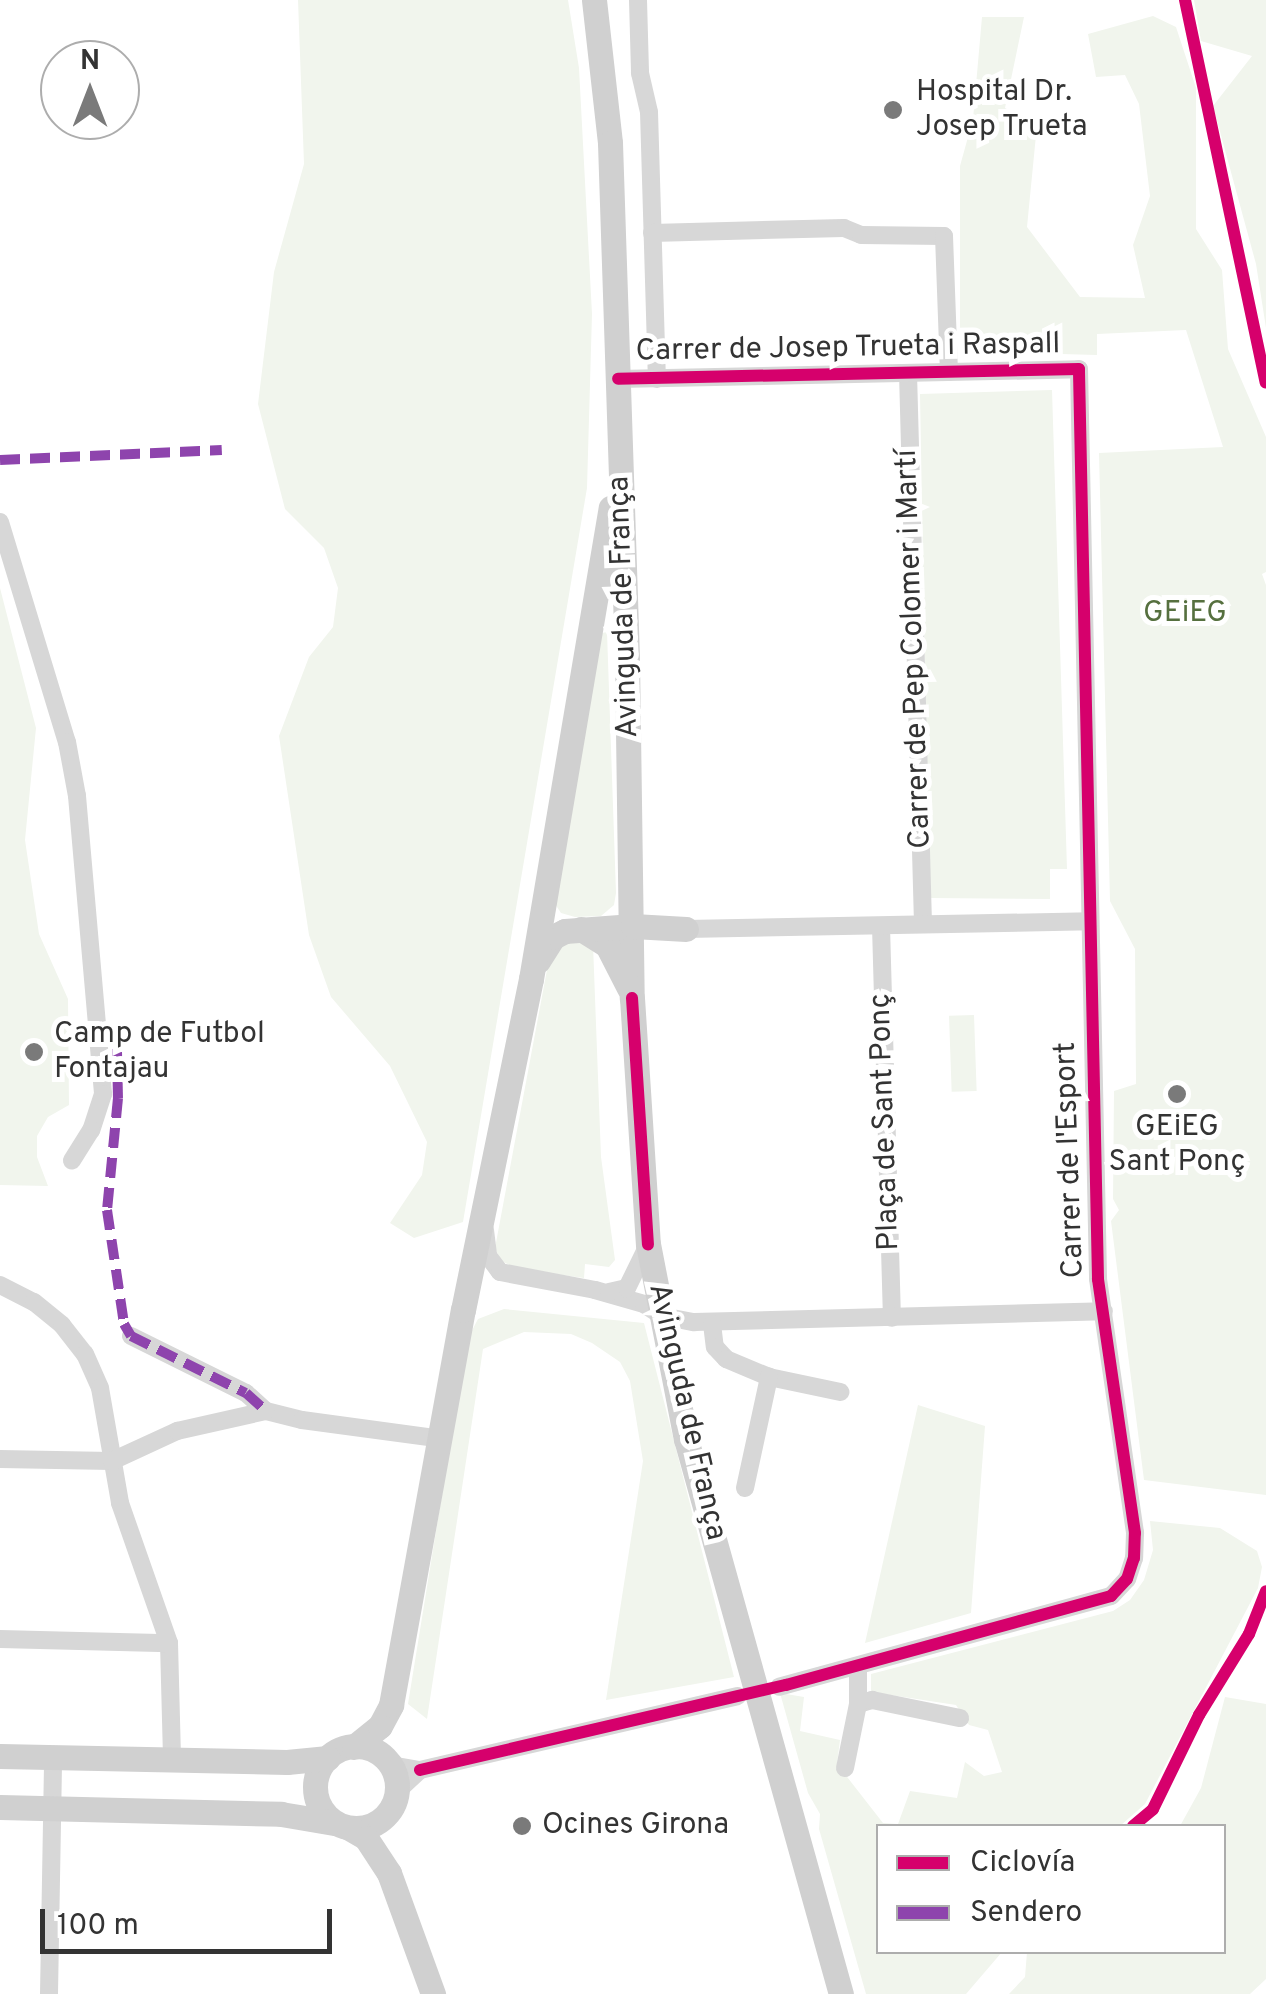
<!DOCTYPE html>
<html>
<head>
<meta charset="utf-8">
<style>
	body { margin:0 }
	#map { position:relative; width:1266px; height:1994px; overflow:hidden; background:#fff; font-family:Overpass,sans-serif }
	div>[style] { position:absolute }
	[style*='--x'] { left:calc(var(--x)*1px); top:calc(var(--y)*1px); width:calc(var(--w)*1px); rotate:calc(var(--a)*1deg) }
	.green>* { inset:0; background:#f1f5ed; transform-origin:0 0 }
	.street>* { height:18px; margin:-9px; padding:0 9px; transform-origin:9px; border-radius:9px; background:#d7d7d7 }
	.secondary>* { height:25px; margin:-12.5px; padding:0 12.5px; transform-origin:12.5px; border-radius:12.5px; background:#d0d0d0 }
	.secondary>.ring { margin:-12.5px; padding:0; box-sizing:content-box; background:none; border:25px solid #d0d0d0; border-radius:50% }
	.quiet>* { height:10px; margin-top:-5px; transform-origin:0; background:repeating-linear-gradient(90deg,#8e44ad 0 20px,transparent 0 30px) }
	.cycleway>* { height:12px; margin:-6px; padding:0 6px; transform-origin:6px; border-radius:6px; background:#d6006c }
	.dots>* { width:28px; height:28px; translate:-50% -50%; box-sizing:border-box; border:5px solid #fff; border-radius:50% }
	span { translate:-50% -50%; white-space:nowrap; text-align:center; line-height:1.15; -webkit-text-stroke:10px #fff; paint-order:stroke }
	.poi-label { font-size:30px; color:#333 }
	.left { translate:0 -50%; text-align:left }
	.street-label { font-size:30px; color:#333 }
	.park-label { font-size:30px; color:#56703f }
	.legend { position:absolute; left:876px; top:1824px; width:350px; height:130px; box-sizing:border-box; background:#fff; border:2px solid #adadad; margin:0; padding:12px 18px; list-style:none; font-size:30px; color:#333 }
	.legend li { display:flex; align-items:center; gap:20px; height:50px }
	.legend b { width:50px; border:2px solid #adadad }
	.north { position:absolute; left:40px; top:40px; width:100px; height:100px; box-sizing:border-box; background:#fff; border:2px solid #adadad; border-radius:50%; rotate:0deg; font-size:28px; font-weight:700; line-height:40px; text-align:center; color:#333 }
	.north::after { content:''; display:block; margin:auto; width:35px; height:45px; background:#7a7a7a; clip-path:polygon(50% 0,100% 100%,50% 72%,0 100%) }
	.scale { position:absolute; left:40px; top:1909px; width:292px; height:45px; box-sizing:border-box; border:5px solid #333; border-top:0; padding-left:12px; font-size:30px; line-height:35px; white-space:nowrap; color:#333; -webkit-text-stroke:8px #fff; paint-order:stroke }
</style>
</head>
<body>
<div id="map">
	<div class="green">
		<div style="clip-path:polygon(298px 0,568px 0,579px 68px,592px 314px,587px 488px,463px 1222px,414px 1238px,390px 1223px,422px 1175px,427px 1142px,390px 1066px,331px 997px,309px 935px,279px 736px,309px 657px,333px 627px,338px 588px,324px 548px,285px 509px,258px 404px,274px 272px,304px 164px)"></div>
		<div style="clip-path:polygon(1194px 0,1266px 0,1266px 328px,1256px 264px,1213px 106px,1252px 56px,1201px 41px)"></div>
		<div style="clip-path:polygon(1153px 16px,1176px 27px,1196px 88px,1196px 229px,1222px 270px,1228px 349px,1266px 437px,1266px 572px,1262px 574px,1266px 585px,1266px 1495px,1144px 1480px,1111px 1221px,1119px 1210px,1113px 1199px,1114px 1091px,1136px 1084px,1135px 949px,1110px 901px,1099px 453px,1223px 447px,1186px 330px,1097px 334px,1097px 355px,960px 351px,960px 166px,973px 119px,982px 17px,1024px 17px,1005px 108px,1037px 125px,1027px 227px,1080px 297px,1145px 298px,1133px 245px,1150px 196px,1139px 104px,1125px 75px,1096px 77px,1088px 34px)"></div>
		<div style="clip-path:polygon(1052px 390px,1067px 869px,1050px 869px,1050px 899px,929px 898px,920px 394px)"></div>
		<div style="clip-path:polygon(0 588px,36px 728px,25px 840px,39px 934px,68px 999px,69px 1105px,48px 1117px,37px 1136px,37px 1157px,48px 1186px,0 1185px)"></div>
		<div style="clip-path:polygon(607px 632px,616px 893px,614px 905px,601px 916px,575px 917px,561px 913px,555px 904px,602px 633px)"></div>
		<div style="clip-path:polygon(579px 941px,593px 944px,601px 1157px,615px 1260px,609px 1267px,585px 1264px,584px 1278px,518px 1269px,501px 1261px,495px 1248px,549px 959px,562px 944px)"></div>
		<div style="left:974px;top:1015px;width:76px;height:25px;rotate:88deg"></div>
		<div style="clip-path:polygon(504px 1309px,644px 1323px,734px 1677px,606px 1700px,643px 1461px,630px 1381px,620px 1362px,592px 1343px,571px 1334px,524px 1332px,483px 1349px,427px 1719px,408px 1704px,467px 1340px,478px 1319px)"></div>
		<div style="clip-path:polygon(918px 1405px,985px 1426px,971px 1613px,865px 1643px)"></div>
		<div style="clip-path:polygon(1150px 1521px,1220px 1528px,1257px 1551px,1262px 1567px,1258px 1588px,1145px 1804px,1120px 1826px,878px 1826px,878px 1952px,1002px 1952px,966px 1994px,866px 1994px,819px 1829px,820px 1814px,808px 1793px,780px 1693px,804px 1697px,800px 1731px,840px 1740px,837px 1764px,883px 1823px,898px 1824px,910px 1791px,957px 1798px,965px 1762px,984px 1776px,1002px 1772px,988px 1730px,969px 1725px,956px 1705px,871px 1692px,871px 1674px,1113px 1611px,1130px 1600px,1144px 1580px,1153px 1550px)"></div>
		<div style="clip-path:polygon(1225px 1697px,1266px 1704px,1266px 1979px,1250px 1994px,1009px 1994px,1025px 1977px,1027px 1952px,1224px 1952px,1224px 1826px,1180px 1826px,1201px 1788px)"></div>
	</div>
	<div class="street">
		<div style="--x:638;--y:0;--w:73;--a:88.4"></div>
		<div style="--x:640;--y:73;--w:40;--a:77"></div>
		<div style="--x:649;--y:112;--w:267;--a:88.3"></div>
		<div style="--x:652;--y:233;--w:192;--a:-1.5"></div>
		<div style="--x:844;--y:228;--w:18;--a:22"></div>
		<div style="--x:861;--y:235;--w:83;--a:0.7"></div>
		<div style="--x:944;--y:236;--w:136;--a:87.9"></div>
		<div style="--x:908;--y:373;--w:551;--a:88.44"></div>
		<div style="--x:618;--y:379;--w:461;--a:-1.2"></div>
		<div style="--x:1079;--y:369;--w:910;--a:88.8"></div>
		<div style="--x:1098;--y:1279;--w:257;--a:81.7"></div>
		<div style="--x:1135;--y:1533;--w:25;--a:92"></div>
		<div style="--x:1134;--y:1558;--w:22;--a:108"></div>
		<div style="--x:1127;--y:1579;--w:23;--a:133"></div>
		<div style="--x:1111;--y:1596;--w:344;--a:164.7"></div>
		<div style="--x:0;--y:522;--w:230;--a:73.1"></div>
		<div style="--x:67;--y:742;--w:55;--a:79.5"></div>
		<div style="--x:77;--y:796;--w:299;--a:85"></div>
		<div style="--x:103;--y:1094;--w:38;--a:108"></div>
		<div style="--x:91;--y:1130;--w:36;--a:122"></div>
		<div style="--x:881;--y:926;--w:392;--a:88.4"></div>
		<div style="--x:686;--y:929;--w:404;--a:-1.1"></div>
		<div style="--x:485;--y:1230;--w:26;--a:83"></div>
		<div style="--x:488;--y:1256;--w:20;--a:53"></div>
		<div style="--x:500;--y:1272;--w:97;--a:10.7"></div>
		<div style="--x:595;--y:1290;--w:51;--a:15.9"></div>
		<div style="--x:644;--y:1304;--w:22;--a:34"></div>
		<div style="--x:662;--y:1316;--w:33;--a:11"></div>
		<div style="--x:694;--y:1322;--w:410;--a:-1.5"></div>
		<div style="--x:0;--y:1285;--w:38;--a:27"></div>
		<div style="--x:34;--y:1302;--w:36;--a:39"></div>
		<div style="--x:62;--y:1325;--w:37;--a:52"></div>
		<div style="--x:85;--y:1354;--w:37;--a:66"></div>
		<div style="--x:100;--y:1388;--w:117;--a:80.1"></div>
		<div style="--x:120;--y:1503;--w:148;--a:70.7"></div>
		<div style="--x:169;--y:1643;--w:117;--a:88.5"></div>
		<div style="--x:609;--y:1292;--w:18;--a:-13"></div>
		<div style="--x:627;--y:1288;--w:46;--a:-64"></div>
		<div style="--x:712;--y:1324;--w:23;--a:83"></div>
		<div style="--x:715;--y:1347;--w:16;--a:47"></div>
		<div style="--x:726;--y:1359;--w:47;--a:22.7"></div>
		<div style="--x:769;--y:1377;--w:73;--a:11.9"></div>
		<div style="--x:131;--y:1336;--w:128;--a:26.4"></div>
		<div style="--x:246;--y:1393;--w:27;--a:42"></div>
		<div style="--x:266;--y:1411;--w:37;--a:14"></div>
		<div style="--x:302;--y:1420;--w:141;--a:7.7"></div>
		<div style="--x:0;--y:1459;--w:112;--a:1"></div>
		<div style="--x:112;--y:1461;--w:72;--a:-24.8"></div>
		<div style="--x:177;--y:1431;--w:91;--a:-12.7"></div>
		<div style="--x:745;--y:1488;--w:114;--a:-77.8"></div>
		<div style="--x:0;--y:1639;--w:169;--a:1.4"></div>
		<div style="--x:858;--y:1704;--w:15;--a:-16"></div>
		<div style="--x:872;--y:1700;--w:90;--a:11.6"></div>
		<div style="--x:391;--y:1765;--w:29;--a:10"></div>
		<div style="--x:420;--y:1770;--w:33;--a:137"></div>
		<div style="--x:845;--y:1768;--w:65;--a:-78.5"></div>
		<div style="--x:858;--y:1704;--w:38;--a:-90"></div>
		<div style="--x:420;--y:1770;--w:326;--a:-13.1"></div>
		<div style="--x:49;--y:1994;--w:237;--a:-89"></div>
	</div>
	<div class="secondary">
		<div style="--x:594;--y:0;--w:144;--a:83.6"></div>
		<div style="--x:610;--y:143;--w:516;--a:88.11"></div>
		<div style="--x:627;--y:659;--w:339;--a:89.2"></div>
		<div style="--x:632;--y:998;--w:247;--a:86.3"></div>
		<div style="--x:648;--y:1244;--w:199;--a:79"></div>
		<div style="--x:686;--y:1439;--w:576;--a:74.4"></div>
		<div style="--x:581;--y:929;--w:31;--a:32"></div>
		<div style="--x:607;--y:945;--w:48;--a:62.9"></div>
		<div style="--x:538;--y:961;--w:28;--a:-58"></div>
		<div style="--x:553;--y:937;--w:13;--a:-27"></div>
		<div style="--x:565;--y:931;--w:68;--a:-4.2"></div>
		<div style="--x:633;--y:926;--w:53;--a:3.2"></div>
		<div class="ring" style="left:315px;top:1746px;width:57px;height:57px"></div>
		<div style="--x:354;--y:1747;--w:33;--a:-39"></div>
		<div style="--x:380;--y:1726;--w:24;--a:-62"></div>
		<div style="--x:391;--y:1705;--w:402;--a:-79.7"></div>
		<div style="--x:463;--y:1310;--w:338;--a:-78.4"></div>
		<div style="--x:531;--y:979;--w:478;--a:-80.4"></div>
		<div style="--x:0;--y:1756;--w:287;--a:1.2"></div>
		<div style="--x:287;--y:1762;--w:41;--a:-5.6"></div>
		<div style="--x:0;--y:1807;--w:281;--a:1.4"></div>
		<div style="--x:281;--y:1814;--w:55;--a:9.5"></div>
		<div style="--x:349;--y:1828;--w:20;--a:30"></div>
		<div style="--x:366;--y:1838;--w:42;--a:56.7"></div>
		<div style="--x:389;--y:1873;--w:129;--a:70"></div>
	</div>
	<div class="quiet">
		<div style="--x:0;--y:460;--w:222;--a:-2.6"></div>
		<div style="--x:96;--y:1024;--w:35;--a:53"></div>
		<div style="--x:117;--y:1052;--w:46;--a:88.8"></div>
		<div style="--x:118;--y:1098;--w:113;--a:95.6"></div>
		<div style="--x:107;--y:1210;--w:115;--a:81.5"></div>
		<div style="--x:124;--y:1324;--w:14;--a:60"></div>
		<div style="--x:131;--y:1336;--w:128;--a:26.4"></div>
		<div style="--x:246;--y:1393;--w:27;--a:42"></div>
	</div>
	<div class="cycleway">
		<div style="--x:1185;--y:0;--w:391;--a:78.1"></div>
		<div style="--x:632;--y:998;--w:247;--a:86.3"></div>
		<div style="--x:420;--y:1770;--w:376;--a:-13.1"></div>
		<div style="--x:786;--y:1685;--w:337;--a:-15.3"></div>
		<div style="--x:1111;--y:1596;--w:23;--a:-47"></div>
		<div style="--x:1127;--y:1579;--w:22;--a:-72"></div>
		<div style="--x:1134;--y:1558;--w:25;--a:-88"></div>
		<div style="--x:1135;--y:1533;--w:257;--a:-98.3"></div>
		<div style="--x:1098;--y:1279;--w:910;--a:-91.2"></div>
		<div style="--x:1079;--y:369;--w:461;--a:178.8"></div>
		<div style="--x:1133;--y:1826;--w:26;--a:-40"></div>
		<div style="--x:1153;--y:1809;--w:105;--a:-63.9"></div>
		<div style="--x:1199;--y:1715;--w:95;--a:-58.3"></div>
		<div style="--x:1249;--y:1634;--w:46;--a:-68.4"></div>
	</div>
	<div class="dots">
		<div style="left:893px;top:110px;background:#7a7a7a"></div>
		<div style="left:34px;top:1052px;background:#7a7a7a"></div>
		<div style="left:1177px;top:1094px;background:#7a7a7a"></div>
		<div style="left:522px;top:1826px;background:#7a7a7a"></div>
	</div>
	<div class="poi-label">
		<span class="left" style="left:916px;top:110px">Hospital Dr.<br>Josep Trueta</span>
		<span class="left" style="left:54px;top:1052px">Camp de Futbol<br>Fontajau</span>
		<span style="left:1177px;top:1145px">GEiEG<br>Sant Ponç</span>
		<span class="left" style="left:542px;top:1826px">Ocines Girona</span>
	</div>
	<div class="street-label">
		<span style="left:848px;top:349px;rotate:-1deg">Carrer de Josep Trueta i Raspall</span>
		<span style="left:625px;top:607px;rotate:-92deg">Avinguda de França</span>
		<span style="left:915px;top:649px;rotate:-92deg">Carrer de Pep Colomer i Martí</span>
		<span style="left:886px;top:1122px;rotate:-92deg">Plaça de Sant Ponç</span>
		<span style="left:1071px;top:1160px;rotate:-92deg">Carrer de l'Esport</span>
		<span style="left:686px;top:1412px;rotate:77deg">Avinguda de França</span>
	</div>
	<div class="park-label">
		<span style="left:1185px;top:614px">GEiEG</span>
	</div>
	<ul class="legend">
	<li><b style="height:12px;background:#d6006c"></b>Ciclovía</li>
	<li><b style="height:12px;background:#8e44ad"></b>Sendero</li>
	</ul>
	<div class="north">N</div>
	<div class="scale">100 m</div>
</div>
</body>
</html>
